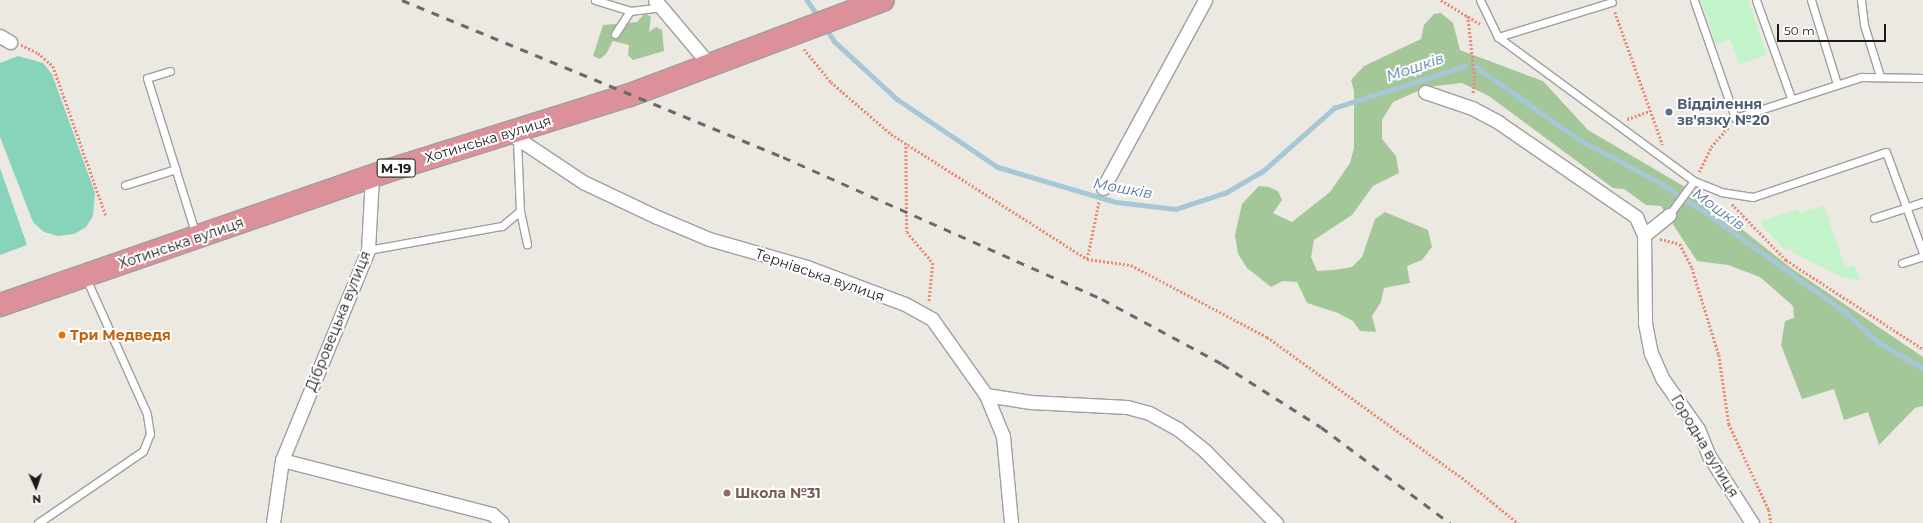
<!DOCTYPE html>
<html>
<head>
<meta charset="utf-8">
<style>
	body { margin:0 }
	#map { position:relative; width:1923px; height:523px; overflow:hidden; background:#ece9e2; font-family:Montserrat,sans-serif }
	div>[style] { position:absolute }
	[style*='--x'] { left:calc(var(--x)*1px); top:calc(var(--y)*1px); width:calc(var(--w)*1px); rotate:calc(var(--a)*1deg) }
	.forest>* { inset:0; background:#a4c79a }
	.park>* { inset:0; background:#c2f3c9 }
	.pitch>* { inset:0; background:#87d4bb }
	.stream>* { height:4.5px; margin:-2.25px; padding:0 2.25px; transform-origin:2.25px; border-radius:2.25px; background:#a6c7d5 }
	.path>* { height:2.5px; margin-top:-1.25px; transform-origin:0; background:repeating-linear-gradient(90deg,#eb8974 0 2px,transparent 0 4px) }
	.roads { filter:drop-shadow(1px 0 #9f9f9f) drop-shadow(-1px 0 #9f9f9f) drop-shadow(0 1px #9f9f9f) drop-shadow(0 -1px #9f9f9f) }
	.lane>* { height:7px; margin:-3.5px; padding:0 3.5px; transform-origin:3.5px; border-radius:3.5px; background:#fff }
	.street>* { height:13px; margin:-6.5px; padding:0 6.5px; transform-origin:6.5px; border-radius:6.5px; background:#fff }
	.highway>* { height:22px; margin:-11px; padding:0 11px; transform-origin:11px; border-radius:11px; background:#dc9099 }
	.rail>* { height:3px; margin-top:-1.5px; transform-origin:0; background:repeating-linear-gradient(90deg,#696969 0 8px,transparent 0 16px) }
	.dots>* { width:11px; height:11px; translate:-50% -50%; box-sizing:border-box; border:2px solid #fff; border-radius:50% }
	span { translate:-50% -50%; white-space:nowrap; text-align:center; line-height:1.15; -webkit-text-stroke:4px #fff; paint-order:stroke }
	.shield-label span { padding:1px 3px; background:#fff; border:1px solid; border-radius:3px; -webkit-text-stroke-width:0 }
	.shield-label { font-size:13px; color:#1b1b1b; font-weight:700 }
	.service-label { font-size:14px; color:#4e5e75; font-weight:700 }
	.left { translate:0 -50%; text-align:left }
	.street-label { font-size:14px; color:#1b1b1b }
	.food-label { font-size:14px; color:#c56008; font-weight:700 }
	.education-label { font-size:14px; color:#785e54; font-weight:700 }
	.water-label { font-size:15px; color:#5274a0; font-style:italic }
	.north { position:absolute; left:16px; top:467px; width:40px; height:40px; -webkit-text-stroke:3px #fff; paint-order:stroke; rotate:177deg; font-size:11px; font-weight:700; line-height:16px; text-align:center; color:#1b1b1b }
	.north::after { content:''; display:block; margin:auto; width:14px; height:18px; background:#1b1b1b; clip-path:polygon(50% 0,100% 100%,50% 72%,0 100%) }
	.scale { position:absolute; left:1777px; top:24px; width:109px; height:18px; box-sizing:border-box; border:2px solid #1b1b1b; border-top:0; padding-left:5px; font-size:12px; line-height:14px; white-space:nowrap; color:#1b1b1b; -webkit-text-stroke:3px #fff; paint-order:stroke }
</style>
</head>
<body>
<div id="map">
	<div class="forest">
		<div style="clip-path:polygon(645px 13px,651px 17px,649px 32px,656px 27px,662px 30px,664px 51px,633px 60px,628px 55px,629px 45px,613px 41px,606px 54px,600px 59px,593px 56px,603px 25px,637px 22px)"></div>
		<div style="clip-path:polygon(1441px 13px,1453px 23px,1460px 50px,1543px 81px,1588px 130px,1697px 194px,1791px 268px,1923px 357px,1923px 406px,1915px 408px,1879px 445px,1868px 412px,1844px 420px,1834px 389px,1802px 399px,1781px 345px,1785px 321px,1794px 318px,1793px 306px,1760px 277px,1728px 265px,1697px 261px,1661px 206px,1646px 205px,1624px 189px,1613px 188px,1489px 96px,1462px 83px,1427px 87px,1393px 102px,1382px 120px,1382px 139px,1396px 156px,1399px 173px,1373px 186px,1352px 215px,1314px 240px,1311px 257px,1317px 271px,1334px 270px,1352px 267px,1362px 257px,1375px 219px,1385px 212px,1428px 230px,1432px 247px,1422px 260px,1407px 266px,1410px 283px,1384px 288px,1381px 302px,1372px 316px,1376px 332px,1360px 331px,1353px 321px,1338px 313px,1307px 303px,1297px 282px,1283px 281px,1271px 287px,1247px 268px,1238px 254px,1235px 235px,1242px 204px,1259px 186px,1269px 187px,1278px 191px,1282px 200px,1273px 213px,1292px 222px,1330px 192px,1350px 163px,1354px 148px,1354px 91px,1351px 80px,1364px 66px,1421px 39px,1424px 25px,1434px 14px)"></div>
	</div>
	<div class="park">
		<div style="clip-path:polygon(1701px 0,1748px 0,1767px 55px,1739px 64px,1730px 39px,1716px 44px)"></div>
		<div style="clip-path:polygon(1824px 206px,1845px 267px,1854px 265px,1861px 281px,1842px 277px,1793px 253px,1791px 248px,1785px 250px,1762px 226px,1762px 221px,1798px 209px,1800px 213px)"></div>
	</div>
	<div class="pitch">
		<div style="clip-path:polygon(18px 56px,43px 63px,52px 74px,95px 193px,93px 216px,86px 227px,74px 234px,58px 236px,44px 232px,33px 222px,0 137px,0 63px)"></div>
		<div style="clip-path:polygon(0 168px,27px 245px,0 255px)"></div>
	</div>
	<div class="stream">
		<div style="--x:807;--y:0;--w:21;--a:55"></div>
		<div style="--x:826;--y:28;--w:15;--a:58"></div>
		<div style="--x:834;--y:41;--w:86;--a:42.6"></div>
		<div style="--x:897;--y:99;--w:122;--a:34"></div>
		<div style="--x:998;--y:167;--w:123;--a:16.5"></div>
		<div style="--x:1116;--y:202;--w:60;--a:6.7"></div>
		<div style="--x:1176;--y:209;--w:54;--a:-18.4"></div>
		<div style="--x:1227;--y:192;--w:42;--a:-30.3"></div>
		<div style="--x:1263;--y:171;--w:95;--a:-41.6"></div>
		<div style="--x:1334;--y:108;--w:138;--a:-17.8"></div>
		<div style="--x:1475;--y:66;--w:128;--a:35.2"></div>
		<div style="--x:1580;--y:140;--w:87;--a:28"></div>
		<div style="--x:1657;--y:181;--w:66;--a:33.2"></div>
		<div style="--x:1712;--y:217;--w:163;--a:35.5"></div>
		<div style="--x:1845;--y:312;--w:45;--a:42.3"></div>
		<div style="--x:1878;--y:342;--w:52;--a:30"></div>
	</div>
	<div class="path">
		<div style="--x:1441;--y:0;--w:46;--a:31.6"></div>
		<div style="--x:1615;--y:12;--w:141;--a:70.2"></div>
		<div style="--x:1468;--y:16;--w:63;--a:83.7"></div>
		<div style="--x:1475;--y:79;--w:16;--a:97"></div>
		<div style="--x:21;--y:45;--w:19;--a:25"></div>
		<div style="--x:38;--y:53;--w:20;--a:41"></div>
		<div style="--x:53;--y:66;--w:159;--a:70.5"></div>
		<div style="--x:804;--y:49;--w:43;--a:50.7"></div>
		<div style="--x:831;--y:82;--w:79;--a:40.9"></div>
		<div style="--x:891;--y:134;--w:232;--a:32.5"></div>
		<div style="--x:1087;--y:259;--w:44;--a:7.8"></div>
		<div style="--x:1131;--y:265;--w:154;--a:27.9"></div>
		<div style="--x:1267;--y:337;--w:244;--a:35.8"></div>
		<div style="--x:1465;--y:480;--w:68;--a:39.1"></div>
		<div style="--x:1627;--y:119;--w:24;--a:-19"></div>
		<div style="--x:906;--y:143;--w:89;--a:89.4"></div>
		<div style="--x:907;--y:232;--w:40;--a:50"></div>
		<div style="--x:933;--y:263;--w:40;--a:95.7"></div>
		<div style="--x:1699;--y:172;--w:28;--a:-64"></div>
		<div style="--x:1711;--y:147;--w:28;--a:-49"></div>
		<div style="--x:1732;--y:204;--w:78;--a:46"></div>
		<div style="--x:1786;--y:260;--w:163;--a:33"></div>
		<div style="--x:1660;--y:239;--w:21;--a:14"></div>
		<div style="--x:1680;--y:244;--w:27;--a:63"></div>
		<div style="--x:1692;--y:268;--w:91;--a:72.8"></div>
		<div style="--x:1719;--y:355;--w:70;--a:81.8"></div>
		<div style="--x:1729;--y:424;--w:95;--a:65.1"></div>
		<div style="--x:1769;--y:510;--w:13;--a:81"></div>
		<div style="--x:1087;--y:259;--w:59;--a:-78.3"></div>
	</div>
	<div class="roads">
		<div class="lane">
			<div style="--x:595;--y:0;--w:37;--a:17"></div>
			<div style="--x:630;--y:11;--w:33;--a:-7"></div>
			<div style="--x:1480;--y:0;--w:41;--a:64.1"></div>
			<div style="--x:1498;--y:37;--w:243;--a:36.3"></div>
			<div style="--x:1694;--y:181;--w:29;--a:22"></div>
			<div style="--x:1721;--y:192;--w:32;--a:9"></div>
			<div style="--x:1753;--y:197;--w:140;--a:-18.7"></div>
			<div style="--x:1886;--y:152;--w:108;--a:69.9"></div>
			<div style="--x:1694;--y:0;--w:125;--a:70.8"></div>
			<div style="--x:1735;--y:118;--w:133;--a:-18"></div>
			<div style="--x:1861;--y:77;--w:62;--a:0.9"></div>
			<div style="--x:1756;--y:0;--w:104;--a:70.3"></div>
			<div style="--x:1811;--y:0;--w:88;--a:72.8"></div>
			<div style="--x:1861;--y:0;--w:25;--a:83"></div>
			<div style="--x:1864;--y:25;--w:53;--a:72.6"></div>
			<div style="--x:615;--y:34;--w:27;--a:-57"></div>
			<div style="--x:1498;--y:37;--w:119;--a:-17.1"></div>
			<div style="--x:170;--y:71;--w:24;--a:163"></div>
			<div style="--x:147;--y:78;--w:164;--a:72.7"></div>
			<div style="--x:517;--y:140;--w:71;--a:87.6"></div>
			<div style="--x:520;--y:211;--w:34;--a:78"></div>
			<div style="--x:125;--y:185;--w:53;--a:-17.4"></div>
			<div style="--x:1669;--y:215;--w:42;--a:-53.7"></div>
			<div style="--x:1874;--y:218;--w:52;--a:-18.1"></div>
			<div style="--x:368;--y:250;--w:136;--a:-10.2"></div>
			<div style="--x:502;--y:226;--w:23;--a:-40"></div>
			<div style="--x:1902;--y:263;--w:22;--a:-18"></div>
			<div style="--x:38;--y:523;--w:127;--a:-34.4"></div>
			<div style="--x:143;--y:451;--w:18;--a:-68"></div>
			<div style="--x:150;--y:434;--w:20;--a:-99"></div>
			<div style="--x:147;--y:414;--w:149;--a:-114.2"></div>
		</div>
		<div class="street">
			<div style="--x:655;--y:0;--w:82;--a:49.9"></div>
			<div style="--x:0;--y:36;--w:12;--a:31"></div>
			<div style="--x:1425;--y:92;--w:50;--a:18.8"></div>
			<div style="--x:1472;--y:108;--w:30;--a:28"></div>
			<div style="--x:1498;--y:122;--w:168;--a:34.5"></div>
			<div style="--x:1636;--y:217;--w:20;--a:66"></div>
			<div style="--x:508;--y:132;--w:90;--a:33.7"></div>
			<div style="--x:583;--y:182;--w:82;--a:25.3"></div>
			<div style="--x:657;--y:217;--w:56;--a:22.9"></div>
			<div style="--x:709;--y:239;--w:102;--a:15.9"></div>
			<div style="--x:807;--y:267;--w:105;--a:20.7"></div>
			<div style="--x:905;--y:304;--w:31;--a:29"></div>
			<div style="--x:932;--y:319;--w:93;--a:54.6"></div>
			<div style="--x:986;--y:395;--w:44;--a:67.5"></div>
			<div style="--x:1003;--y:436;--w:87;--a:84.7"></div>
			<div style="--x:1103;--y:188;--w:214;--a:-61.5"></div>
			<div style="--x:1669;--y:215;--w:32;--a:141"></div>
			<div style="--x:1644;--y:235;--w:88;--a:89.3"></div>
			<div style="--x:1645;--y:323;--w:31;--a:79"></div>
			<div style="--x:1651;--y:353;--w:27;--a:66"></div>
			<div style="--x:1662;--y:378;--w:62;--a:54.8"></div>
			<div style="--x:1698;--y:429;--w:29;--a:68"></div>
			<div style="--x:1709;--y:456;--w:80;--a:57.3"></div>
			<div style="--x:986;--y:395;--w:45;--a:9"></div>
			<div style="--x:1030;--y:402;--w:97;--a:3"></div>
			<div style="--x:1127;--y:407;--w:23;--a:15"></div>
			<div style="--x:1149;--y:413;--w:33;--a:29"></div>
			<div style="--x:1178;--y:429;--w:36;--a:39"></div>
			<div style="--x:1206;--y:452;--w:100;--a:45.4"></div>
			<div style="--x:282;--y:460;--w:217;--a:14.4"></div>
			<div style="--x:492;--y:514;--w:13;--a:42"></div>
			<div style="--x:273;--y:523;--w:64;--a:-81.9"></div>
			<div style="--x:282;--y:460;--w:227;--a:-67.7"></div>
			<div style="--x:368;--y:250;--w:73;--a:-86.9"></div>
		</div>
		<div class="highway">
			<div style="--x:0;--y:305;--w:410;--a:-19.1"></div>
			<div style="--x:387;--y:171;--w:255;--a:-17.4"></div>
			<div style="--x:630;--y:95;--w:270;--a:-20.6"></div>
		</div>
	</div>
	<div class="rail">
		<div style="--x:402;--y:0;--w:412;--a:22.4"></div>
		<div style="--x:783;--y:157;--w:349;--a:24"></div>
		<div style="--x:1102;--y:299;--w:136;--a:28.4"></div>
		<div style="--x:1222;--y:364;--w:117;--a:32.5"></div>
		<div style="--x:1321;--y:427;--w:161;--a:36.7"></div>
	</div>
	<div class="dots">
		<div style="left:1669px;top:112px;background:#5c6f8a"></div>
		<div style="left:62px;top:335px;background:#e8710a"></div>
		<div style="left:727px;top:493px;background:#8d6e63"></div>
	</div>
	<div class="shield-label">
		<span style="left:396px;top:168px">М-19</span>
	</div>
	<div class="service-label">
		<span class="left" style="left:1677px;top:112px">Відділення<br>зв'язку №20</span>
	</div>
	<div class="street-label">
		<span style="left:488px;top:139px;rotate:-17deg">Хотинська вулиця</span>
		<span style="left:181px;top:243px;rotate:-19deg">Хотинська вулиця</span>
		<span style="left:820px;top:275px;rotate:19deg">Тернівська вулиця</span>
		<span style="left:338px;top:321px;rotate:-68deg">Дібровецька вулиця</span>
		<span style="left:1705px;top:446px;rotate:59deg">Городна вулиця</span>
	</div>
	<div class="food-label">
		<span class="left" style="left:70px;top:335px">Три Медведя</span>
	</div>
	<div class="education-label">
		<span class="left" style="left:735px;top:493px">Школа №31</span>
	</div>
	<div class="water-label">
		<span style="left:1415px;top:67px;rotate:-19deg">Мошків</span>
		<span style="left:1123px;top:188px;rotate:10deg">Мошків</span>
		<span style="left:1719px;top:209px;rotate:36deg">Мошків</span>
	</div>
	<div class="north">N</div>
	<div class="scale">50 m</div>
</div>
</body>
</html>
